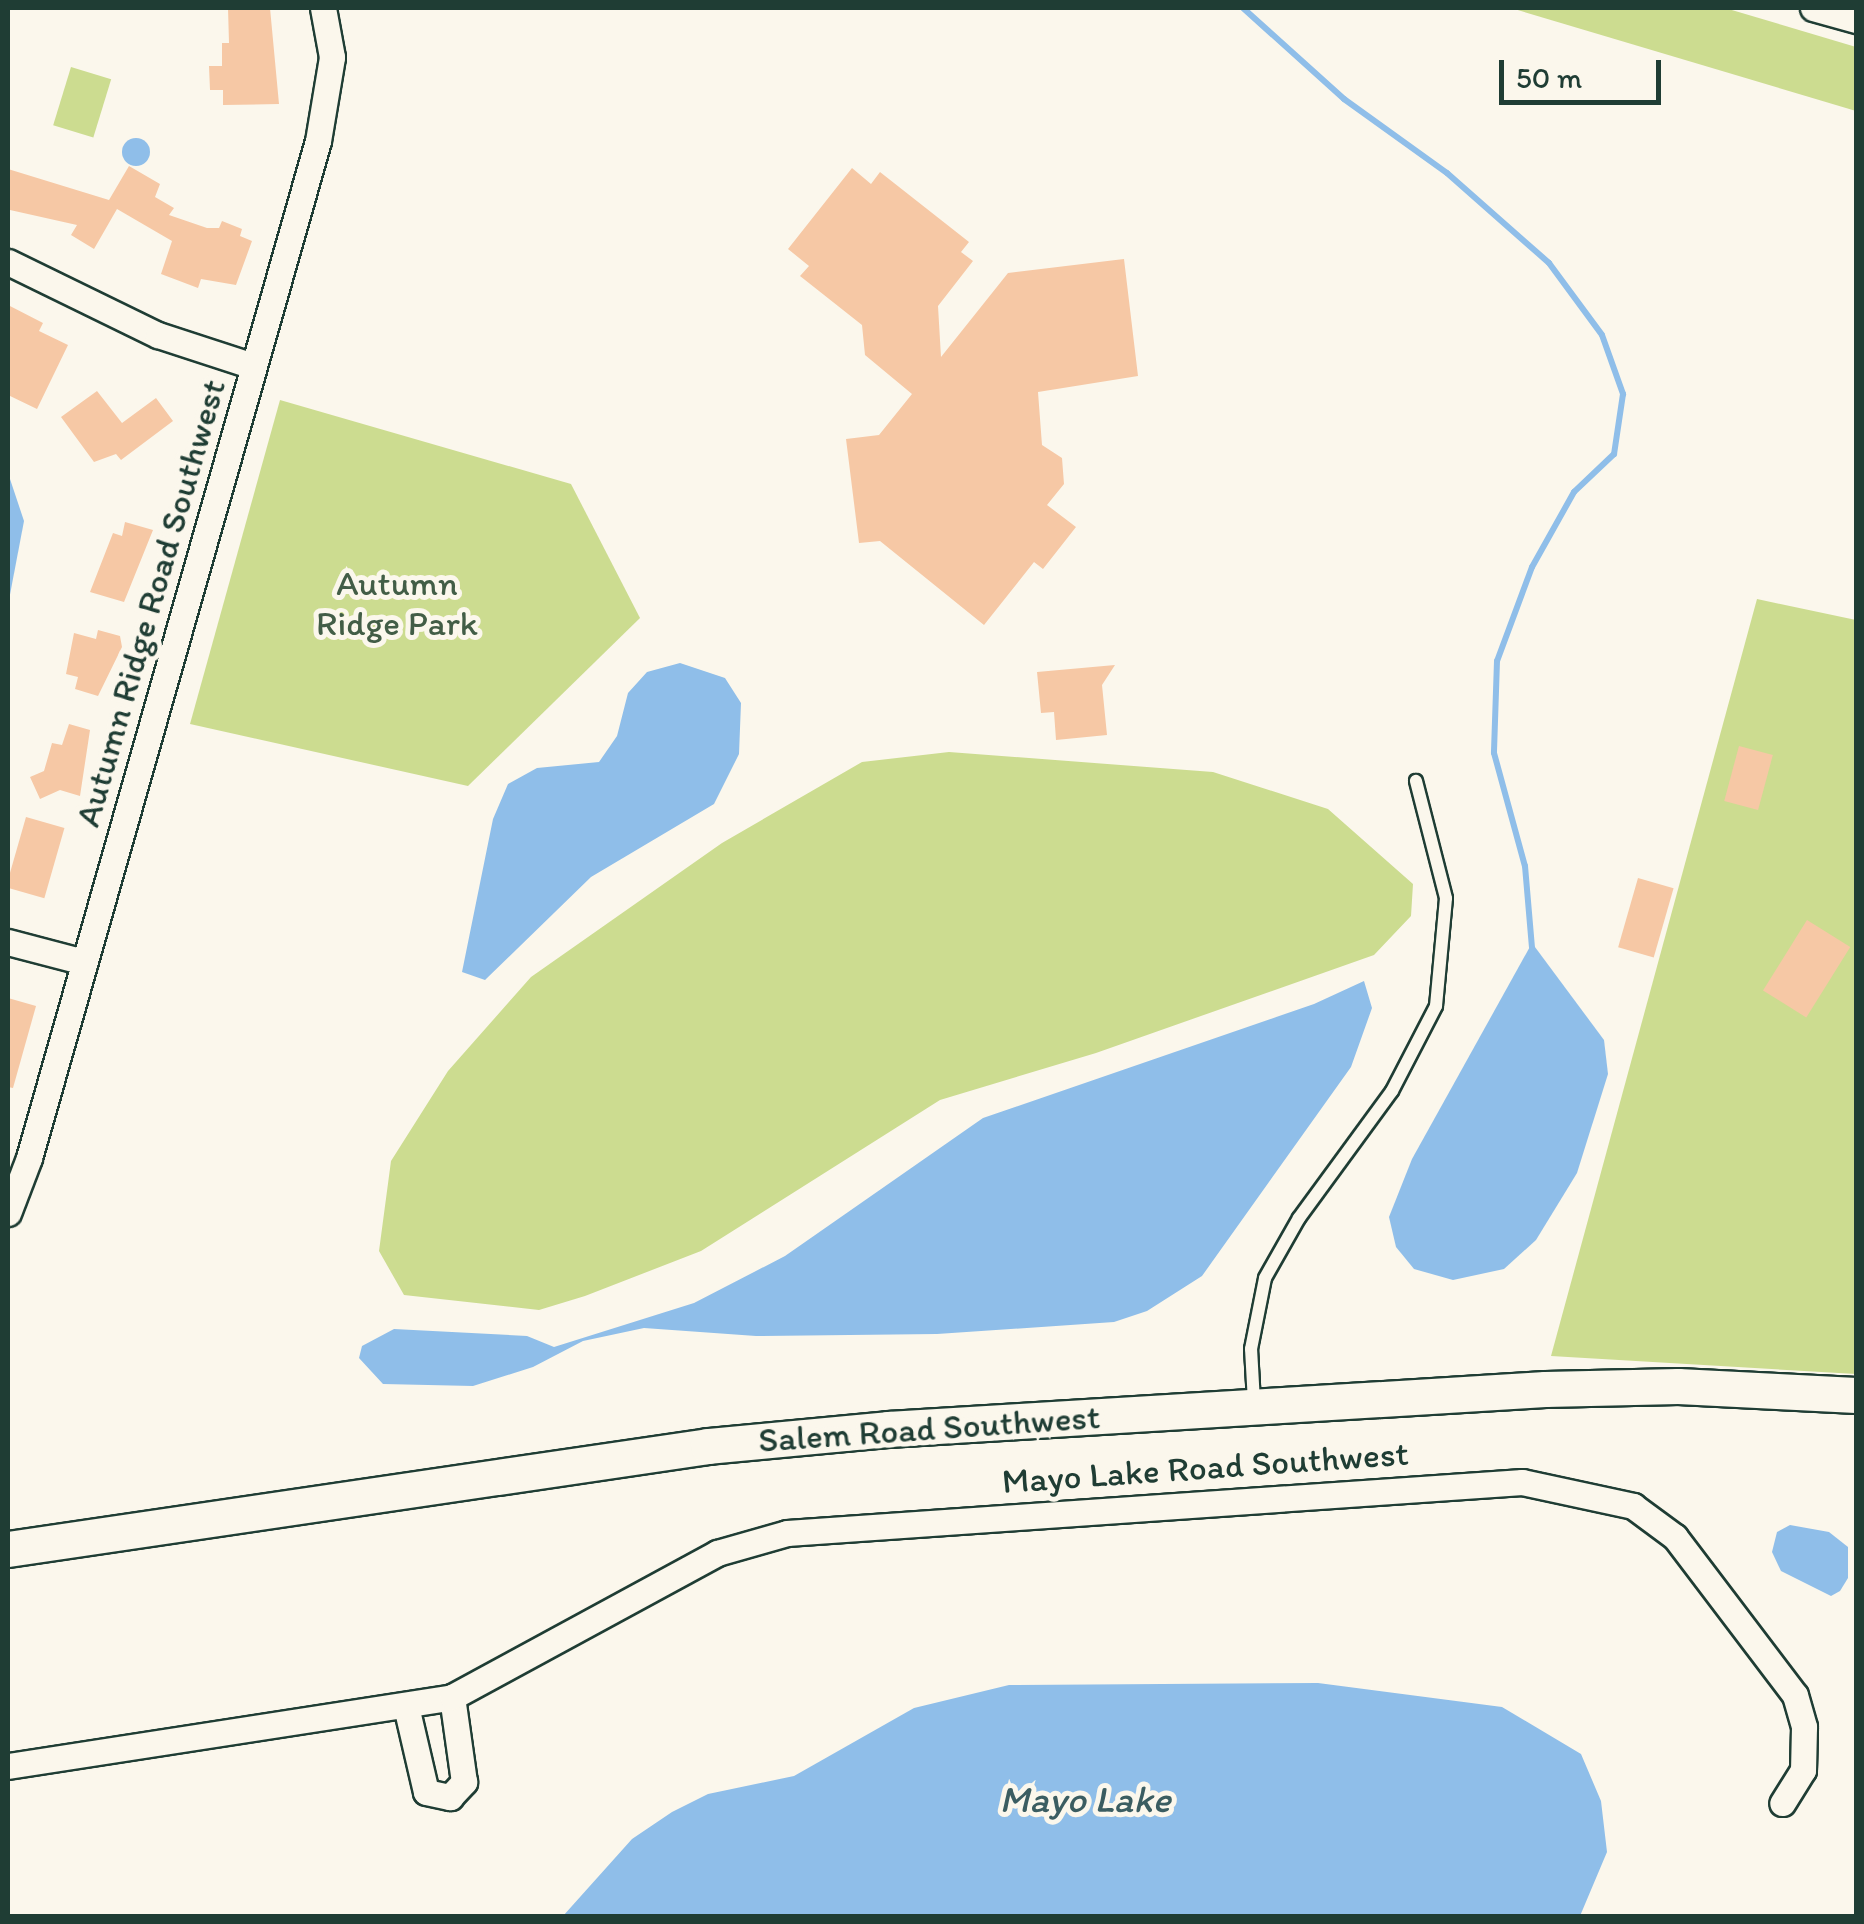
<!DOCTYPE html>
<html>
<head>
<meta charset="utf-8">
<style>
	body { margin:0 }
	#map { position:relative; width:1864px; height:1924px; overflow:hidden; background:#fbf7ec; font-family:Itim,sans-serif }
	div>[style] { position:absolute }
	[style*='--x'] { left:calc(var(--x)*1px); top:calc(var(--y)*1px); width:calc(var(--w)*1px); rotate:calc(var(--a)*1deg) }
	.green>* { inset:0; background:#ccdc90; transform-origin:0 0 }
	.water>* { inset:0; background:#8fbee9 }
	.round { border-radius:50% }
	.stream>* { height:6px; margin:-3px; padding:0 3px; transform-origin:3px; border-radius:3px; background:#8fbee9 }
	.building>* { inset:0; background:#f6c8a5; transform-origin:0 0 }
	.roads { filter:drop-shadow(2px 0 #1f3d34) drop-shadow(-2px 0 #1f3d34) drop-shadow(0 2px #1f3d34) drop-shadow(0 -2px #1f3d34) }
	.lane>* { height:12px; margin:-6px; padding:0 6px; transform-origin:6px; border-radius:6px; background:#fbf7ec }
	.street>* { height:25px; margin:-12.5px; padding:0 12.5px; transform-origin:12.5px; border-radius:12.5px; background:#fbf7ec }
	.secondary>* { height:35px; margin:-17.5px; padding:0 17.5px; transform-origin:17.5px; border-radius:17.5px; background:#fbf7ec }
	span { translate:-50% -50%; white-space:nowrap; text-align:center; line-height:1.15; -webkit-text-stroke:10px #fbf7ec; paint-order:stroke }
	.park-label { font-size:35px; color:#425d46 }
	.street-label { font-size:35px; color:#1f3d34 }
	.water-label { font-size:38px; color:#3b5d61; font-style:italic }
	.frame { position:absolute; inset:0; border:10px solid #1f3d34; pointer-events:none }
	.scale { position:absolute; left:1499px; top:60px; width:162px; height:45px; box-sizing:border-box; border:5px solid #1f3d34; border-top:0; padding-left:12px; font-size:30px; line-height:35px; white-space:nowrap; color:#1f3d34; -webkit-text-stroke:8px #fbf7ec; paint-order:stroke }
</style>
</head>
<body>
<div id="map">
	<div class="green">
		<div style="clip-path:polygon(1511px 8px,1725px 8px,1856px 47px,1856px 111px)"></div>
		<div style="left:71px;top:67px;width:42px;height:61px;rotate:17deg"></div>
		<div style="clip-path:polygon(280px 400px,571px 484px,640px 618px,468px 786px,190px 724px)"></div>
		<div style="clip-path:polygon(1757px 599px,1856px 620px,1856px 1374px,1551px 1356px)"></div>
		<div style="clip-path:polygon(949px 752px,1213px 772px,1328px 809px,1413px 884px,1411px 916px,1374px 955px,1096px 1053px,940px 1100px,701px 1251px,585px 1296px,539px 1310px,404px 1295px,379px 1251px,391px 1161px,448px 1071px,531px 977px,722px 843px,862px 762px)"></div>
	</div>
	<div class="water">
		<div class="round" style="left:122px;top:138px;width:28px;height:28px"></div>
		<div style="clip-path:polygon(8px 473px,24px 521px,8px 605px)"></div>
		<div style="clip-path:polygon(680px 663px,725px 678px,741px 703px,739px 754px,714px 804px,591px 877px,485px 980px,462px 972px,493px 819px,508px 784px,537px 768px,599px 762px,617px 736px,628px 693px,647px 672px)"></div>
		<div style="clip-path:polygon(1532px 943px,1604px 1040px,1608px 1074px,1577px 1173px,1536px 1240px,1504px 1269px,1453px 1280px,1414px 1269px,1396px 1247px,1389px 1217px,1412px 1159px)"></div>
		<div style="clip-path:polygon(1364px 981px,1372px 1008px,1351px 1067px,1202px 1276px,1147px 1311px,1114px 1322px,937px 1334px,756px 1336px,644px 1328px,583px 1341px,533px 1367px,473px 1386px,383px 1384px,359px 1358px,362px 1346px,394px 1329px,527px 1336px,554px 1347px,694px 1303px,785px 1256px,983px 1118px,1314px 1004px)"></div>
		<div style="clip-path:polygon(1790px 1525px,1829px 1532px,1848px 1547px,1848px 1578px,1840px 1591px,1831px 1596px,1781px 1571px,1772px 1552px,1777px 1532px)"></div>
		<div style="clip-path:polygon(1318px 1683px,1502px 1707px,1581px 1754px,1601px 1801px,1607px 1852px,1580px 1916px,563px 1916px,632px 1839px,672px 1812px,708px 1794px,794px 1776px,914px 1708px,1009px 1685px)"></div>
	</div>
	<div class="stream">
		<div style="--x:1243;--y:8;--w:136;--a:42"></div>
		<div style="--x:1344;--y:99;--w:127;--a:35.7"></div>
		<div style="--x:1447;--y:173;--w:136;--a:41.4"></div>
		<div style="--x:1549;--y:263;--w:89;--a:53.6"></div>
		<div style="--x:1602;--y:335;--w:63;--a:70.4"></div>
		<div style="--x:1623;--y:394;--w:61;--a:98.5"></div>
		<div style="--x:1614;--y:454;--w:55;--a:136.5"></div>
		<div style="--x:1574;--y:492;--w:86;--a:119.2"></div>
		<div style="--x:1532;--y:567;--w:100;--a:110.4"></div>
		<div style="--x:1497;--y:661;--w:92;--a:91.9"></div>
		<div style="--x:1494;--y:753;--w:117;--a:74.7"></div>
		<div style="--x:1525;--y:866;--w:81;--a:85.1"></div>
	</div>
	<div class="building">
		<div style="clip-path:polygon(228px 8px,270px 8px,279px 104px,223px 105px,223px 90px,210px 90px,209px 66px,222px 66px,222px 43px,229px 43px)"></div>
		<div style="clip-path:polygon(129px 166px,160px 184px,155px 197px,174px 208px,169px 215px,207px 228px,219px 228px,222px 221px,242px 229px,240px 236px,252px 241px,236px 285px,201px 279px,198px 288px,161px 274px,172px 241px,117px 209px,94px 249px,71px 235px,77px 225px,10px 210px,8px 169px,109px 200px)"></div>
		<div style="clip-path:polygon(852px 168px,871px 184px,880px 172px,969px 242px,961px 252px,973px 261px,938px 306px,941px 357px,1008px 273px,1124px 259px,1138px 376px,1038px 392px,1042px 445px,1062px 458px,1064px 484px,1047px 505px,1076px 527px,1043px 569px,1034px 562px,984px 625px,880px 541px,859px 543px,846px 439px,879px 435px,912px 394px,865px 355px,862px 325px,800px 276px,809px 266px,788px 249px)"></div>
		<div style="clip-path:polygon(8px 305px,43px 323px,39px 331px,68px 345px,37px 409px,8px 395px)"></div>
		<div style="clip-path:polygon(97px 391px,122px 423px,156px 398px,173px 421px,121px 460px,116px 454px,94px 462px,61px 417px)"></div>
		<div style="clip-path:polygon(125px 522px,153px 530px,124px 602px,90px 592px,113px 533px,122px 536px)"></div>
		<div style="clip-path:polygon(98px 630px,120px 636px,122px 647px,98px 696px,75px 689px,78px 677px,66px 674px,74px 633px,96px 639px)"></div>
		<div style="clip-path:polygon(1115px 665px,1102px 685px,1107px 735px,1056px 740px,1054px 712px,1041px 713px,1037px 672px)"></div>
		<div style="clip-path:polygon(69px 724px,90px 730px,80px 796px,60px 790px,40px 799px,30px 777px,44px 771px,52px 743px,62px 745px)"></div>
		<div style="left:1739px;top:746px;width:35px;height:57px;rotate:15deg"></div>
		<div style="left:26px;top:817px;width:40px;height:73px;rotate:16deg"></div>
		<div style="left:1638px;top:878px;width:37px;height:72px;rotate:16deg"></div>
		<div style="left:1807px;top:920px;width:51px;height:83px;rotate:32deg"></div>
		<div style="clip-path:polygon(8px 998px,36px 1006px,13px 1088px,8px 1087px)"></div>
	</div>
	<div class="roads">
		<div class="lane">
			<div style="--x:1254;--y:1402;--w:53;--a:-93.2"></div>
			<div style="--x:1251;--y:1349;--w:72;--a:-78.8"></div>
			<div style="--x:1265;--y:1278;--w:69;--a:-60.5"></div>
			<div style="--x:1299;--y:1218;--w:157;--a:-53.8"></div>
			<div style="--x:1392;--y:1091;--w:96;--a:-62.6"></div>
			<div style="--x:1436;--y:1006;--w:108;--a:-84.7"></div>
			<div style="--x:1446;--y:898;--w:121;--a:-104.4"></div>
		</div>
		<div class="street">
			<div style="--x:1813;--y:8;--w:45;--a:15.6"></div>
			<div style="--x:8;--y:262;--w:167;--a:26"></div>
			<div style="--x:158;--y:335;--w:100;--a:18.1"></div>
			<div style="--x:8;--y:942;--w:79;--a:14.7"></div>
			<div style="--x:8;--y:1213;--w:59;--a:-69.1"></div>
			<div style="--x:29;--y:1158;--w:1057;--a:-74.14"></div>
			<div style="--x:318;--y:141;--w:85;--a:-80.5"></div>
			<div style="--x:332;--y:57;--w:50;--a:-100.4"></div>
			<div style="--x:406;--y:1706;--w:88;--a:76.9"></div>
			<div style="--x:426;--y:1792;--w:25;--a:12"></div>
			<div style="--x:450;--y:1797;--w:21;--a:-47"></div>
			<div style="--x:464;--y:1782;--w:86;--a:-98"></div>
			<div style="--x:8;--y:1766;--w:449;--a:-8.8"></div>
			<div style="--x:452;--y:1697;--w:302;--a:-28.5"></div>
			<div style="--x:717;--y:1553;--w:73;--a:-15.9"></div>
			<div style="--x:787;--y:1533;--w:737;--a:-3.97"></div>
			<div style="--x:1522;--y:1482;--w:114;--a:12.2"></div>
			<div style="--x:1633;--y:1506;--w:52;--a:36.4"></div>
			<div style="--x:1675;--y:1537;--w:198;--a:52.8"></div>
			<div style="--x:1795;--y:1695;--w:33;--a:74"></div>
			<div style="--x:1804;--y:1727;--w:43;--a:91.3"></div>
			<div style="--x:1803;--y:1770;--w:39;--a:122"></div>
		</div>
		<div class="secondary">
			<div style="--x:8;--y:1549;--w:708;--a:-8.37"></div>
			<div style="--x:708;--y:1446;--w:181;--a:-5.4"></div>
			<div style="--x:888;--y:1429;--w:658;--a:-3.48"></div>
			<div style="--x:1545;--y:1389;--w:133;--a:-1.3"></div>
			<div style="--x:1678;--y:1386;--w:178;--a:2.9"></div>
		</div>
	</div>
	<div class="park-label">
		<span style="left:397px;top:603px">Autumn<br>Ridge Park</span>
	</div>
	<div class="street-label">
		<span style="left:150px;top:603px;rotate:-74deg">Autumn Ridge Road Southwest</span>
		<span style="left:929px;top:1428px;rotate:-4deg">Salem Road Southwest</span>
		<span style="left:1205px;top:1467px;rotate:-4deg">Mayo Lake Road Southwest</span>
	</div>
	<div class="water-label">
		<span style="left:1085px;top:1800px">Mayo Lake</span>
	</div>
	<div class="frame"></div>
	<div class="scale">50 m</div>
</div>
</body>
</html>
